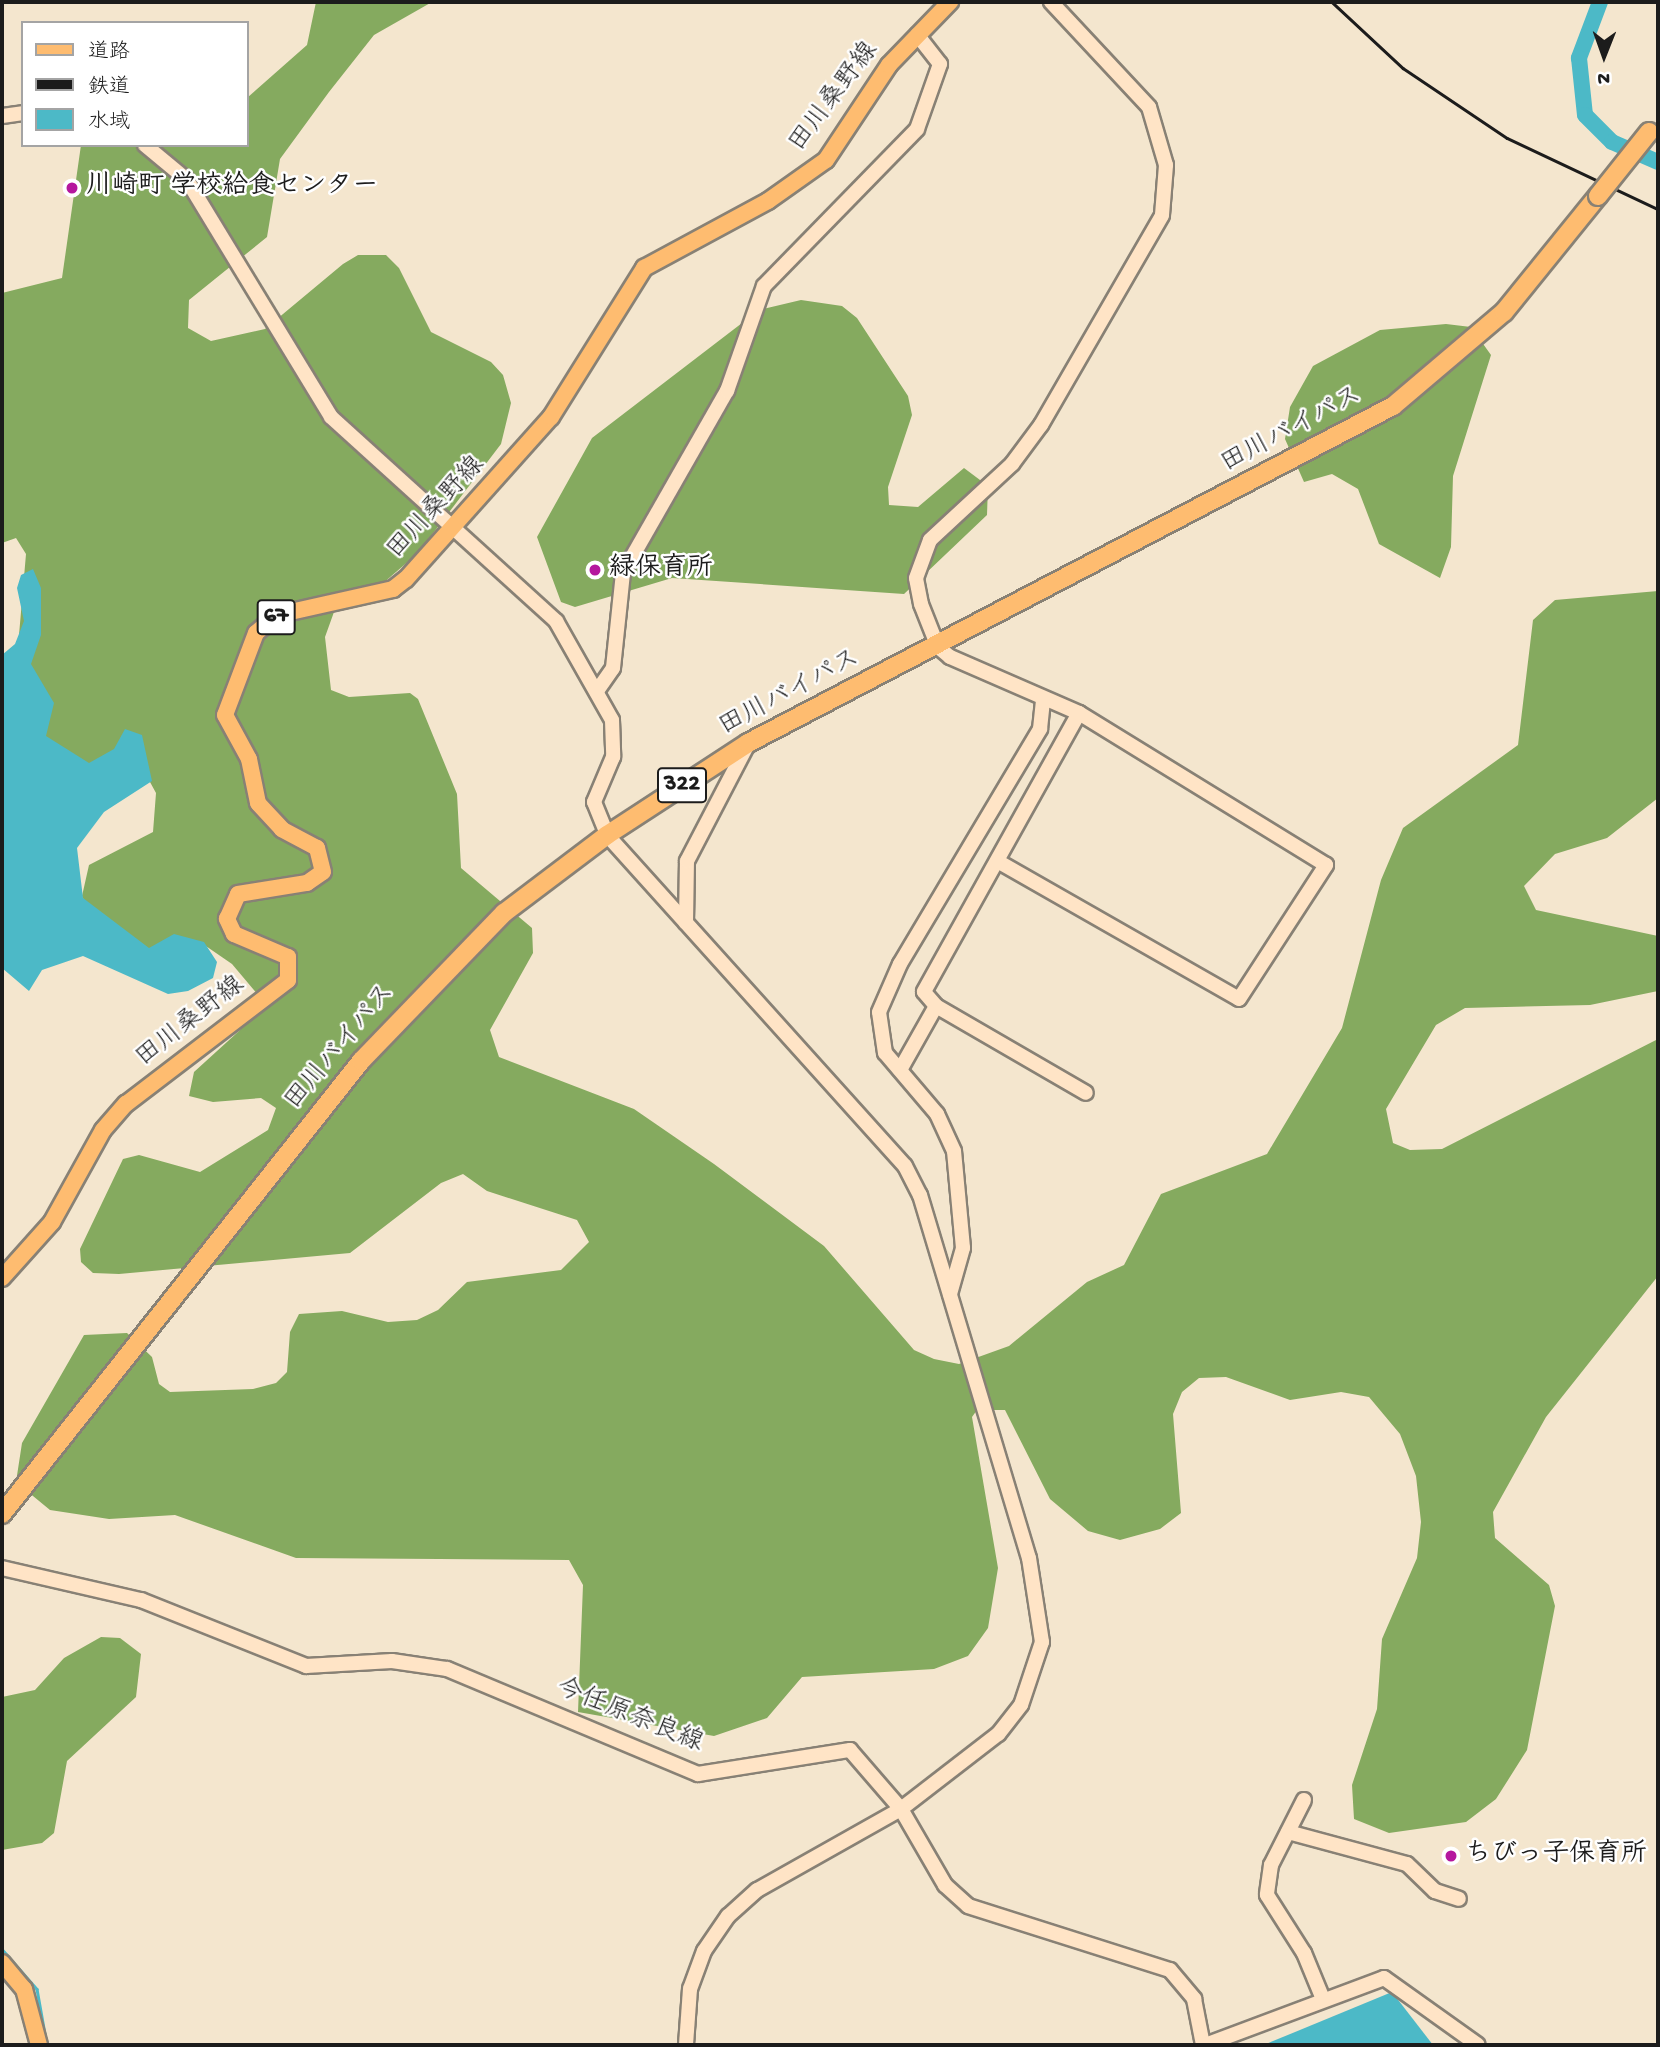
<!DOCTYPE html>
<html>
<head>
<meta charset="utf-8">
<style>
	body { margin:0 }
	#map { position:relative; width:1660px; height:2047px; overflow:hidden; background:#f4e6ce; font-family:"Gochi Hand","Klee One",sans-serif }
	div>[style] { position:absolute }
	[style*='--x'] { left:calc(var(--x)*1px); top:calc(var(--y)*1px); width:calc(var(--w)*1px); rotate:calc(var(--a)*1deg) }
	.forest>* { inset:0; background:#85aa5f }
	.water>* { inset:0; background:#4cb9c7 }
	.stream>* { height:2.5px; margin:-1.25px; padding:0 1.25px; transform-origin:1.25px; border-radius:1.25px; background:#4cb9c7 }
	.river>* { height:16px; margin:-8px; padding:0 8px; transform-origin:8px; border-radius:8px; background:#4cb9c7 }
	.roads { filter:drop-shadow(2px 0 #888175) drop-shadow(-2px 0 #888175) drop-shadow(0 2px #888175) drop-shadow(0 -2px #888175) }
	.secondary>* { height:14px; margin:-7px; padding:0 7px; transform-origin:7px; border-radius:7px; background:#ffe4c6 }
	.primary>* { height:16px; margin:-8px; padding:0 8px; transform-origin:8px; border-radius:8px; background:#febc70 }
	.highway>* { height:18px; margin:-9px; padding:0 9px; transform-origin:9px; border-radius:9px; background:#febc70 }
	.rail>* { height:2.5px; margin:-1.25px; padding:0 1.25px; transform-origin:1.25px; border-radius:1.25px; background:#1c1c1c }
	.bridges { filter:drop-shadow(2px 0 #888175) drop-shadow(-2px 0 #888175) drop-shadow(0 2px #888175) drop-shadow(0 -2px #888175) }
	.highway-bridge>* { height:18px; margin:-9px; padding:0 9px; transform-origin:9px; border-radius:9px; background:#febc70 }
	.dots>* { width:19px; height:19px; translate:-50% -50%; box-sizing:border-box; border:4px solid #fff; border-radius:50% }
	span { translate:-50% -50%; white-space:nowrap; text-align:center; line-height:1.15; -webkit-text-stroke:5px #fff; paint-order:stroke }
	.shield-label span { padding:2px 5px; background:#fff; border:2px solid; border-radius:5px; -webkit-text-stroke-width:0 }
	.shield-label { font-size:24px; color:#1c1c1c; font-weight:700 }
	.street-label { font-size:26px; color:#1c1c1c }
	.poi-label { font-size:26px; color:#1c1c1c; font-weight:700 }
	.left { translate:0 -50%; text-align:left }
	.frame { position:absolute; inset:0; border:4px solid #1c1c1c; pointer-events:none }
	.legend { position:absolute; left:21px; top:21px; width:228px; height:126px; box-sizing:border-box; background:#fff; border:2px solid #a4a4a4; margin:0; padding:9px 12px; list-style:none; font-size:21px; color:#1c1c1c }
	.legend li { display:flex; align-items:center; gap:14px; height:35px }
	.legend b { width:35px; border:2px solid #a4a4a4 }
	.north { position:absolute; left:1569px; top:21px; width:70px; height:70px; -webkit-text-stroke:5px #fff; paint-order:stroke; rotate:181deg; font-size:19px; font-weight:700; line-height:28px; text-align:center; color:#1c1c1c }
	.north::after { content:''; display:block; margin:auto; width:24px; height:32px; background:#1c1c1c; clip-path:polygon(50% 0,100% 100%,50% 72%,0 100%) }
</style>
</head>
<body>
<div id="map">
	<div class="forest">
		<div style="clip-path:polygon(316px 2px,432px 2px,374px 35px,329px 92px,280px 159px,267px 237px,189px 300px,188px 328px,211px 341px,265px 329px,343px 264px,358px 255px,386px 255px,399px 268px,431px 332px,491px 362px,503px 375px,511px 403px,501px 444px,418px 553px,374px 591px,334px 612px,325px 637px,331px 690px,349px 697px,410px 693px,418px 699px,457px 794px,461px 868px,532px 928px,533px 953px,490px 1030px,499px 1057px,634px 1109px,714px 1164px,824px 1246px,914px 1350px,934px 1359px,959px 1364px,1009px 1346px,1087px 1282px,1124px 1265px,1161px 1194px,1267px 1154px,1342px 1028px,1381px 880px,1403px 828px,1518px 745px,1533px 620px,1555px 600px,1658px 591px,1658px 798px,1607px 838px,1555px 854px,1524px 886px,1536px 910px,1658px 936px,1658px 991px,1590px 1005px,1465px 1008px,1436px 1025px,1386px 1109px,1393px 1143px,1410px 1150px,1442px 1149px,1658px 1039px,1658px 1276px,1546px 1417px,1493px 1512px,1495px 1538px,1549px 1585px,1555px 1606px,1527px 1750px,1496px 1799px,1466px 1822px,1389px 1833px,1354px 1819px,1352px 1785px,1377px 1709px,1382px 1639px,1417px 1558px,1421px 1522px,1416px 1476px,1400px 1434px,1369px 1397px,1341px 1392px,1290px 1400px,1226px 1377px,1199px 1378px,1182px 1392px,1173px 1414px,1181px 1513px,1160px 1529px,1120px 1540px,1088px 1531px,1050px 1499px,1005px 1410px,977px 1410px,972px 1417px,998px 1568px,988px 1628px,968px 1656px,934px 1669px,802px 1677px,767px 1718px,714px 1736px,578px 1712px,583px 1585px,569px 1560px,296px 1558px,175px 1515px,109px 1519px,50px 1510px,16px 1482px,22px 1443px,84px 1335px,127px 1333px,152px 1357px,159px 1384px,170px 1392px,253px 1389px,276px 1383px,287px 1372px,290px 1332px,299px 1314px,342px 1311px,388px 1322px,417px 1320px,438px 1310px,467px 1282px,561px 1270px,589px 1242px,577px 1220px,487px 1191px,463px 1174px,441px 1183px,350px 1253px,119px 1274px,93px 1273px,81px 1262px,80px 1249px,123px 1159px,139px 1155px,200px 1172px,268px 1130px,276px 1108px,261px 1098px,213px 1102px,189px 1096px,194px 1072px,261px 1011px,259px 996px,232px 964px,200px 942px,144px 953px,102px 941px,82px 896px,89px 865px,153px 832px,156px 793px,150px 782px,124px 785px,47px 744px,19px 635px,26px 554px,16px 538px,2px 543px,2px 293px,62px 278px,81px 145px,247px 145px,247px 98px,307px 45px)"></div>
		<div style="clip-path:polygon(801px 300px,842px 306px,857px 318px,908px 396px,912px 415px,888px 487px,889px 505px,918px 507px,964px 468px,988px 486px,987px 515px,904px 594px,672px 578px,575px 607px,561px 602px,537px 537px,592px 438px,759px 310px)"></div>
		<div style="clip-path:polygon(1446px 324px,1471px 327px,1491px 355px,1453px 476px,1451px 547px,1440px 578px,1379px 544px,1358px 489px,1332px 474px,1304px 482px,1285px 439px,1290px 407px,1313px 366px,1380px 330px)"></div>
		<div style="clip-path:polygon(101px 1637px,120px 1638px,141px 1654px,136px 1697px,67px 1761px,54px 1833px,42px 1843px,2px 1850px,2px 1697px,35px 1690px,64px 1658px)"></div>
	</div>
	<div class="water">
		<div style="clip-path:polygon(33px 569px,41px 588px,41px 635px,31px 664px,54px 703px,46px 736px,89px 763px,114px 749px,125px 729px,142px 735px,152px 781px,104px 812px,77px 848px,83px 898px,149px 948px,174px 934px,204px 942px,217px 962px,213px 978px,188px 991px,168px 994px,83px 956px,42px 970px,29px 991px,2px 968px,2px 655px,15px 644px,24px 621px,17px 588px,21px 575px)"></div>
		<div style="clip-path:polygon(1392px 1992px,1433px 2045px,1266px 2044px)"></div>
	</div>
	<div class="stream">
		<div style="--x:2;--y:1949;--w:53;--a:48.8"></div>
		<div style="--x:37;--y:1989;--w:57;--a:79.9"></div>
	</div>
	<div class="river">
		<div style="--x:1600;--y:2;--w:60;--a:110.6"></div>
		<div style="--x:1579;--y:58;--w:57;--a:84"></div>
		<div style="--x:1585;--y:115;--w:38;--a:45"></div>
		<div style="--x:1612;--y:142;--w:50;--a:23.5"></div>
	</div>
	<div class="roads">
		<div class="secondary">
			<div style="--x:2;--y:116;--w:21;--a:-8"></div>
			<div style="--x:145;--y:145;--w:55;--a:39.8"></div>
			<div style="--x:187;--y:180;--w:277;--a:58.7"></div>
			<div style="--x:331;--y:417;--w:304;--a:42.2"></div>
			<div style="--x:556;--y:621;--w:114;--a:60.5"></div>
			<div style="--x:612;--y:720;--w:37;--a:88"></div>
			<div style="--x:613;--y:757;--w:49;--a:112.9"></div>
			<div style="--x:594;--y:802;--w:35;--a:68"></div>
			<div style="--x:607;--y:835;--w:445;--a:48"></div>
			<div style="--x:905;--y:1166;--w:33;--a:63"></div>
			<div style="--x:920;--y:1195;--w:379;--a:73.3"></div>
			<div style="--x:1029;--y:1558;--w:85;--a:81.2"></div>
			<div style="--x:1042;--y:1642;--w:66;--a:108.4"></div>
			<div style="--x:1021;--y:1705;--w:37;--a:128"></div>
			<div style="--x:998;--y:1734;--w:123;--a:142.3"></div>
			<div style="--x:901;--y:1809;--w:165;--a:150.6"></div>
			<div style="--x:757;--y:1890;--w:39;--a:138"></div>
			<div style="--x:728;--y:1916;--w:42;--a:124.4"></div>
			<div style="--x:704;--y:1951;--w:40;--a:110.2"></div>
			<div style="--x:690;--y:1989;--w:56;--a:94.1"></div>
			<div style="--x:597;--y:691;--w:28;--a:-55"></div>
			<div style="--x:613;--y:668;--w:96;--a:-84"></div>
			<div style="--x:623;--y:573;--w:210;--a:-60.3"></div>
			<div style="--x:727;--y:391;--w:111;--a:-70.6"></div>
			<div style="--x:764;--y:286;--w:219;--a:-45.7"></div>
			<div style="--x:917;--y:129;--w:69;--a:-70.5"></div>
			<div style="--x:940;--y:64;--w:37;--a:-128"></div>
			<div style="--x:1079;--y:713;--w:319;--a:119.1"></div>
			<div style="--x:924;--y:992;--w:18;--a:49"></div>
			<div style="--x:936;--y:1006;--w:173;--a:30.1"></div>
			<div style="--x:999;--y:862;--w:276;--a:29.7"></div>
			<div style="--x:1239;--y:999;--w:160;--a:-57"></div>
			<div style="--x:1326;--y:865;--w:290;--a:-148.4"></div>
			<div style="--x:1079;--y:713;--w:141;--a:-156.5"></div>
			<div style="--x:950;--y:657;--w:16;--a:-140"></div>
			<div style="--x:938;--y:647;--w:46;--a:-111.6"></div>
			<div style="--x:921;--y:604;--w:26;--a:-101"></div>
			<div style="--x:916;--y:578;--w:40;--a:-69.8"></div>
			<div style="--x:930;--y:540;--w:112;--a:-42.8"></div>
			<div style="--x:1012;--y:464;--w:49;--a:-53.4"></div>
			<div style="--x:1041;--y:425;--w:242;--a:-60"></div>
			<div style="--x:1162;--y:215;--w:50;--a:-85.4"></div>
			<div style="--x:1166;--y:165;--w:60;--a:-106.3"></div>
			<div style="--x:1149;--y:107;--w:144;--a:-133"></div>
			<div style="--x:686;--y:923;--w:62;--a:-89.1"></div>
			<div style="--x:687;--y:861;--w:132;--a:-62.5"></div>
			<div style="--x:900;--y:1070;--w:73;--a:-60.6"></div>
			<div style="--x:950;--y:1294;--w:48;--a:-74.2"></div>
			<div style="--x:963;--y:1248;--w:97;--a:-95.3"></div>
			<div style="--x:954;--y:1151;--w:41;--a:-114.7"></div>
			<div style="--x:937;--y:1114;--w:80;--a:-130.4"></div>
			<div style="--x:885;--y:1053;--w:41;--a:-98.3"></div>
			<div style="--x:879;--y:1012;--w:52;--a:-66.4"></div>
			<div style="--x:900;--y:964;--w:274;--a:-59.2"></div>
			<div style="--x:1040;--y:729;--w:29;--a:-84"></div>
			<div style="--x:2;--y:1568;--w:143;--a:13"></div>
			<div style="--x:141;--y:1600;--w:178;--a:21.8"></div>
			<div style="--x:306;--y:1666;--w:86;--a:-3.3"></div>
			<div style="--x:392;--y:1661;--w:56;--a:8.3"></div>
			<div style="--x:447;--y:1669;--w:272;--a:22.7"></div>
			<div style="--x:698;--y:1774;--w:154;--a:-9"></div>
			<div style="--x:850;--y:1750;--w:78;--a:49.2"></div>
			<div style="--x:901;--y:1809;--w:88;--a:59.9"></div>
			<div style="--x:945;--y:1885;--w:31;--a:42"></div>
			<div style="--x:968;--y:1906;--w:212;--a:17.6"></div>
			<div style="--x:1170;--y:1970;--w:38;--a:50"></div>
			<div style="--x:1194;--y:1999;--w:47;--a:78.9"></div>
			<div style="--x:1304;--y:1800;--w:73;--a:116.9"></div>
			<div style="--x:1271;--y:1865;--w:30;--a:98"></div>
			<div style="--x:1267;--y:1895;--w:69;--a:57.5"></div>
			<div style="--x:1304;--y:1953;--w:50;--a:67.6"></div>
			<div style="--x:1288;--y:1832;--w:123;--a:15.1"></div>
			<div style="--x:1407;--y:1864;--w:39;--a:44"></div>
			<div style="--x:1435;--y:1891;--w:25;--a:18"></div>
			<div style="--x:1205;--y:2045;--w:191;--a:-20.5"></div>
			<div style="--x:1384;--y:1978;--w:115;--a:35.5"></div>
		</div>
		<div class="primary">
			<div style="--x:2;--y:1278;--w:75;--a:-48.2"></div>
			<div style="--x:52;--y:1222;--w:105;--a:-61"></div>
			<div style="--x:103;--y:1130;--w:35;--a:-49"></div>
			<div style="--x:126;--y:1104;--w:204;--a:-37.4"></div>
			<div style="--x:288;--y:980;--w:23;--a:-90"></div>
			<div style="--x:288;--y:957;--w:59;--a:-156.9"></div>
			<div style="--x:234;--y:934;--w:17;--a:-115"></div>
			<div style="--x:227;--y:919;--w:27;--a:-66"></div>
			<div style="--x:238;--y:894;--w:70;--a:-9.1"></div>
			<div style="--x:307;--y:883;--w:19;--a:-35"></div>
			<div style="--x:323;--y:872;--w:25;--a:-104"></div>
			<div style="--x:317;--y:848;--w:40;--a:-152"></div>
			<div style="--x:282;--y:829;--w:35;--a:-133"></div>
			<div style="--x:258;--y:803;--w:45;--a:-101.6"></div>
			<div style="--x:249;--y:759;--w:50;--a:-118.6"></div>
			<div style="--x:225;--y:715;--w:88;--a:-69.3"></div>
			<div style="--x:256;--y:633;--w:28;--a:-41"></div>
			<div style="--x:277;--y:615;--w:119;--a:-12.6"></div>
			<div style="--x:393;--y:589;--w:16;--a:-38"></div>
			<div style="--x:406;--y:579;--w:217;--a:-48.2"></div>
			<div style="--x:551;--y:417;--w:176;--a:-58"></div>
			<div style="--x:644;--y:268;--w:141;--a:-28.4"></div>
			<div style="--x:768;--y:201;--w:71;--a:-35.3"></div>
			<div style="--x:826;--y:160;--w:114;--a:-56.4"></div>
			<div style="--x:889;--y:65;--w:88;--a:-45.9"></div>
			<div style="--x:2;--y:1963;--w:34;--a:50"></div>
			<div style="--x:24;--y:1989;--w:58;--a:75"></div>
		</div>
		<div class="highway">
			<div style="--x:2;--y:1514;--w:578;--a:-51.6"></div>
			<div style="--x:361;--y:1061;--w:206;--a:-46"></div>
			<div style="--x:504;--y:913;--w:129;--a:-37.1"></div>
			<div style="--x:607;--y:835;--w:168;--a:-33.1"></div>
			<div style="--x:748;--y:743;--w:728;--a:-27.59"></div>
			<div style="--x:1393;--y:406;--w:145;--a:-40.3"></div>
			<div style="--x:1504;--y:312;--w:149;--a:-51"></div>
		</div>
	</div>
	<div class="rail">
		<div style="--x:1332;--y:2;--w:97;--a:42.9"></div>
		<div style="--x:1403;--y:68;--w:125;--a:33.9"></div>
		<div style="--x:1507;--y:138;--w:167;--a:25.2"></div>
	</div>
	<div class="bridges">
		<div class="highway-bridge">
			<div style="--x:1598;--y:196;--w:82;--a:-51.4"></div>
		</div>
	</div>
	<div class="dots">
		<div style="left:72px;top:188px;background:#b5179e"></div>
		<div style="left:595px;top:570px;background:#b5179e"></div>
		<div style="left:1451px;top:1856px;background:#b5179e"></div>
	</div>
	<div class="shield-label">
		<span style="left:276px;top:617px">67</span>
		<span style="left:682px;top:785px">322</span>
	</div>
	<div class="street-label">
		<span style="left:835px;top:98px;rotate:-53deg">田川桑野線</span>
		<span style="left:1292px;top:431px;rotate:-28deg">田川バイパス</span>
		<span style="left:437px;top:509px;rotate:-47deg">田川桑野線</span>
		<span style="left:790px;top:694px;rotate:-28deg">田川バイパス</span>
		<span style="left:191px;top:1023px;rotate:-38deg">田川桑野線</span>
		<span style="left:341px;top:1048px;rotate:-50deg">田川バイパス</span>
		<span style="left:629px;top:1717px;rotate:22deg">今任原奈良線</span>
	</div>
	<div class="poi-label">
		<span class="left" style="left:86px;top:188px">川崎町 学校給食センター</span>
		<span class="left" style="left:609px;top:570px">緑保育所</span>
		<span class="left" style="left:1465px;top:1856px">ちびっ子保育所</span>
	</div>
	<div class="frame"></div>
	<ul class="legend">
	<li><b style="height:9px;background:#febc70"></b>道路</li>
	<li><b style="height:9px;background:#1c1c1c"></b>鉄道</li>
	<li><b style="height:19px;background:#4cb9c7"></b>水域</li>
	</ul>
	<div class="north">N</div>
</div>
</body>
</html>
